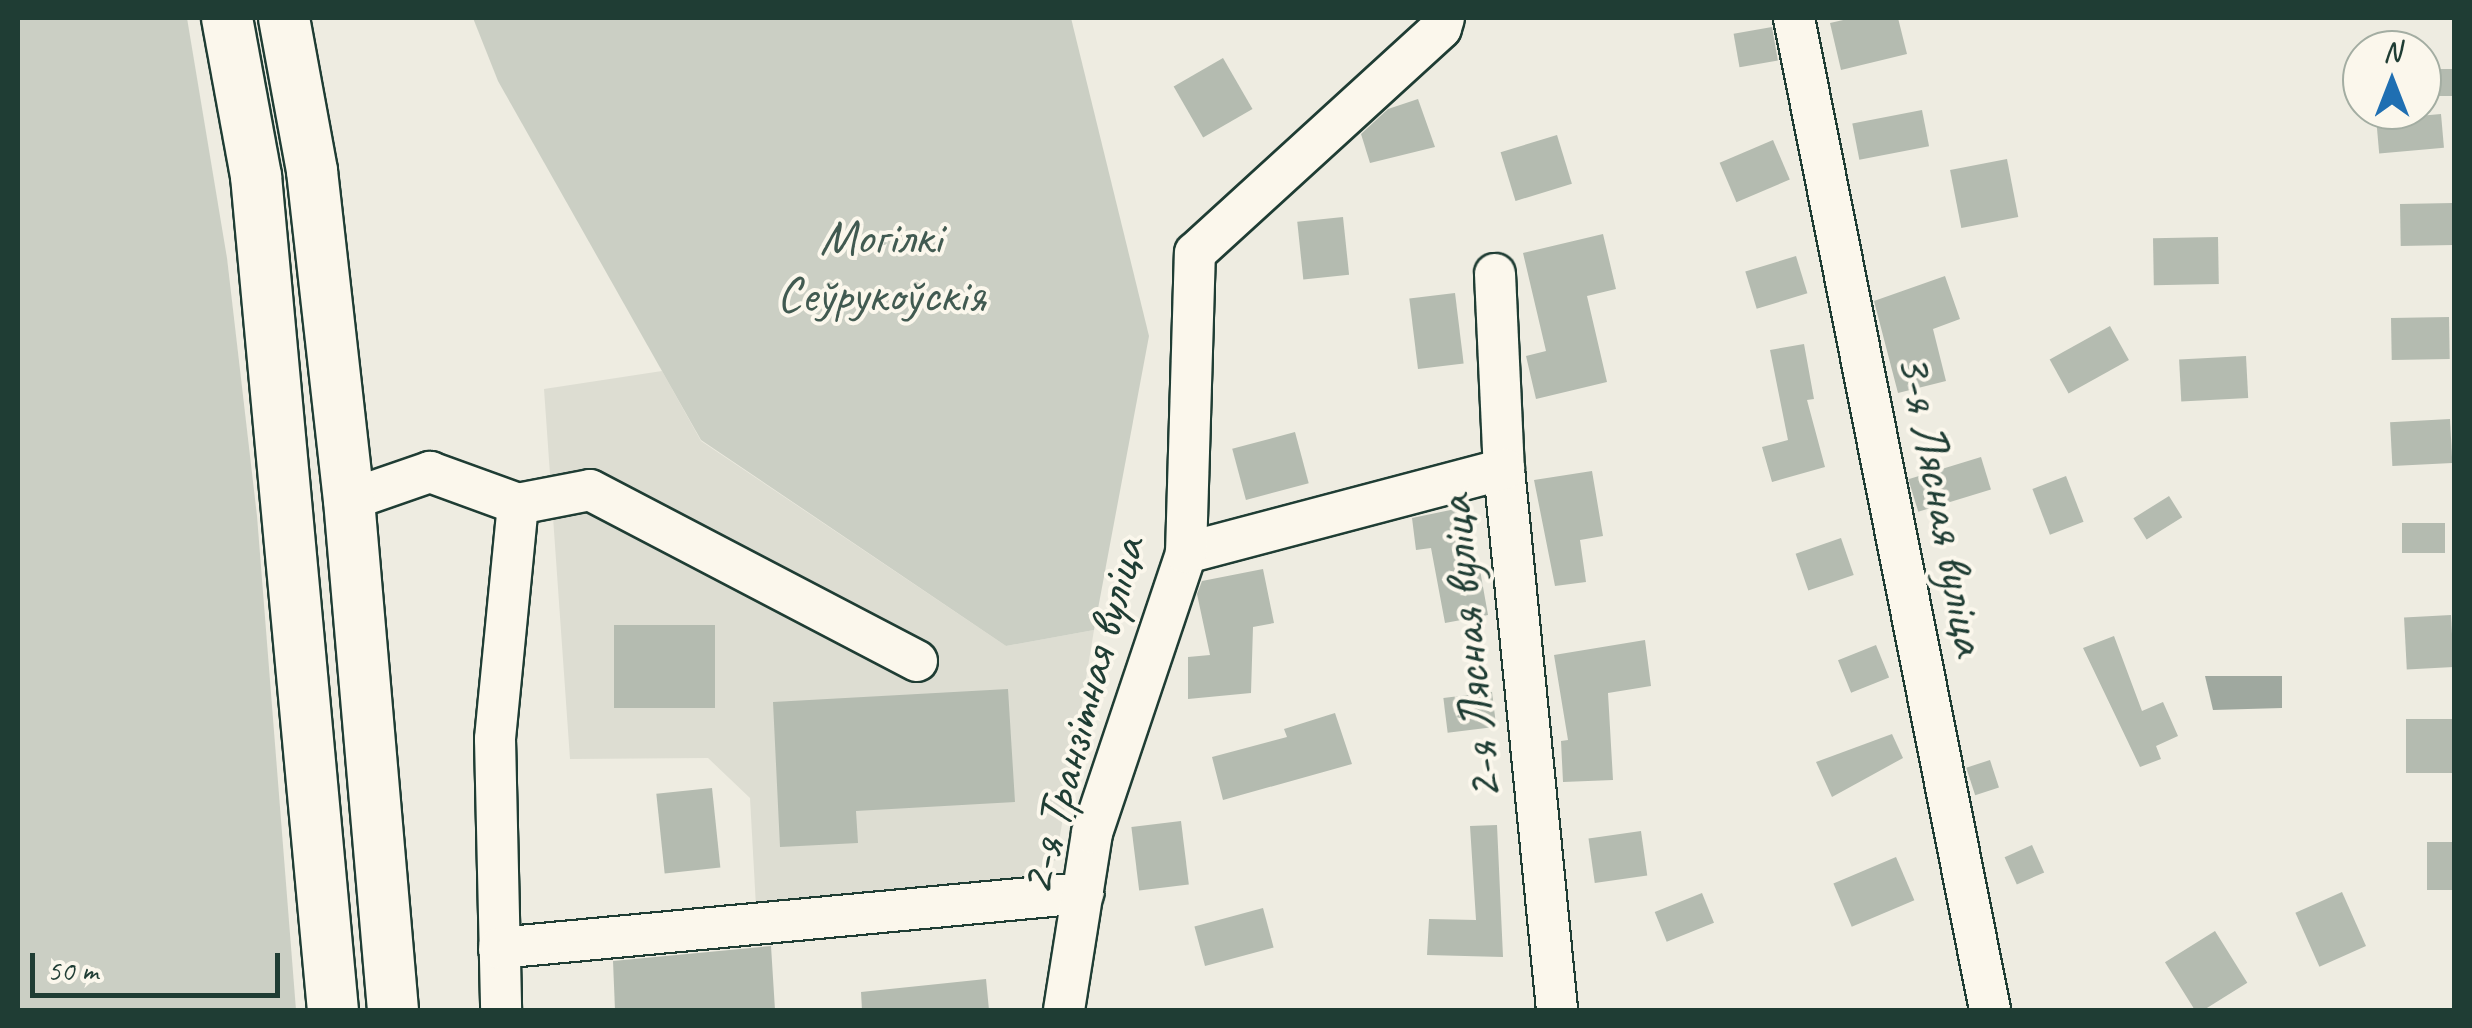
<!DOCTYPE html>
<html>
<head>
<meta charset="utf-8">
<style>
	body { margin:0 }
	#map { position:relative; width:2472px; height:1028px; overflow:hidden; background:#eeece1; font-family:Caveat,sans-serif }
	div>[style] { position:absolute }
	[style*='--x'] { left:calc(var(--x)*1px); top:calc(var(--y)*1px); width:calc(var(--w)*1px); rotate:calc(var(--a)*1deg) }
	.built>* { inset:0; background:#ddddd2 }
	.green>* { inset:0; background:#cbcfc4 }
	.water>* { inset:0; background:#9fa89f }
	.building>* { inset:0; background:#b4bbb0; transform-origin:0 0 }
	.roads { filter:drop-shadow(2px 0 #1f3d34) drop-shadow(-2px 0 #1f3d34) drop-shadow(0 2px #1f3d34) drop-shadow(0 -2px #1f3d34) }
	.minor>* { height:40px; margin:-20px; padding:0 20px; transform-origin:20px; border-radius:20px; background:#fbf7ec }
	.major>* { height:50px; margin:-25px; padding:0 25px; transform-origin:25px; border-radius:25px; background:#fbf7ec }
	span { translate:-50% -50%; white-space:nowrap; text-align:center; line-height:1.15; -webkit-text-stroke:8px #fbf7ec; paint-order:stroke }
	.park-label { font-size:50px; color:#415a51 }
	.street-label { font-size:50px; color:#1f3d34 }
	.frame { position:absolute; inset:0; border:20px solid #1f3d34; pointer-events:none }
	.north { position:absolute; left:2342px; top:30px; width:100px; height:100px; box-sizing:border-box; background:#fbf7ec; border:2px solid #a3ada2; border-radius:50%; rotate:0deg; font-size:28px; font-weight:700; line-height:40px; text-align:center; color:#1f3d34 }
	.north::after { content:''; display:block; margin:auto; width:35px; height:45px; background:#1f6fb2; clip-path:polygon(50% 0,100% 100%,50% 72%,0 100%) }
	.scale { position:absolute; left:30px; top:953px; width:250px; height:45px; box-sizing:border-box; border:5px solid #1f3d34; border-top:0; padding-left:12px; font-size:30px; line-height:35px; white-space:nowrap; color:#1f3d34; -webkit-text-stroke:8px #fbf7ec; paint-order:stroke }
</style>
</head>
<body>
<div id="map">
	<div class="built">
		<div style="clip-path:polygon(662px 371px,701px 441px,1006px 646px,1094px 630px,1056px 860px,1010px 882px,756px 907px,750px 798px,708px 758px,570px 759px,544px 389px)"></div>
	</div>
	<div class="green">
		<div style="clip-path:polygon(18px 18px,187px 18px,227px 258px,257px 516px,296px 1010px,18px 1010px)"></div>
		<div style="clip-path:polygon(473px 18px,1071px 18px,1149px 336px,1094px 630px,1006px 646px,701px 440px,498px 81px)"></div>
	</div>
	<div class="water">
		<div style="clip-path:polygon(2205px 676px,2282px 676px,2282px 708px,2213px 710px)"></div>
	</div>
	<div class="building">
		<div style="clip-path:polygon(1852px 18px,1898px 18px,1907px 54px,1841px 70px,1830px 23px)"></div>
		<div style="left:1772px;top:27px;width:34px;height:39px;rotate:80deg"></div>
		<div style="left:1223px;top:58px;width:59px;height:57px;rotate:60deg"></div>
		<div style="left:2454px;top:69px;width:27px;height:32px;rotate:90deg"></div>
		<div style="clip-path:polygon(1418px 99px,1435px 147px,1370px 163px,1361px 134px,1388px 109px)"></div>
		<div style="left:1922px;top:110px;width:37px;height:71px;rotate:79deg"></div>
		<div style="left:2441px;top:114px;width:34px;height:65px;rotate:85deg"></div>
		<div style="left:1557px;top:135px;width:51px;height:59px;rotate:73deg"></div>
		<div style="left:1773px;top:140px;width:43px;height:58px;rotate:67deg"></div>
		<div style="left:2007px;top:159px;width:59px;height:58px;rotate:79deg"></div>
		<div style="left:2453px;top:203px;width:42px;height:53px;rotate:89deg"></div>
		<div style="left:1343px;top:217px;width:58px;height:46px;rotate:84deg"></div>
		<div style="clip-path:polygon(1603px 234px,1616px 289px,1587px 296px,1607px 382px,1536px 399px,1526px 356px,1546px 351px,1523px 253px)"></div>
		<div style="left:2218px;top:237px;width:47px;height:65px;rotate:89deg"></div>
		<div style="left:1796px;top:256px;width:39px;height:53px;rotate:73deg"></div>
		<div style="clip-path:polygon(1945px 276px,1960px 319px,1933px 329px,1946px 381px,1898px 393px,1874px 301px)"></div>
		<div style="left:1455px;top:293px;width:71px;height:46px;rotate:83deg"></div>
		<div style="left:2449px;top:317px;width:42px;height:58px;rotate:89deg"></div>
		<div style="left:2110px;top:326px;width:39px;height:69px;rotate:61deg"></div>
		<div style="clip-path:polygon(1804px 344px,1814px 399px,1807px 400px,1825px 467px,1772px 482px,1762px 447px,1788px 440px,1770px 350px)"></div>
		<div style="left:2246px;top:356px;width:42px;height:67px;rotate:87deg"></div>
		<div style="left:2450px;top:419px;width:44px;height:60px;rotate:87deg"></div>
		<div style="left:1295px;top:432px;width:53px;height:65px;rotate:75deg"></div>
		<div style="left:1981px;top:457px;width:34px;height:76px;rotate:73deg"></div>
		<div style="clip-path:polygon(1592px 471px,1603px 536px,1580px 540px,1586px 582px,1555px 586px,1534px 480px)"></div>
		<div style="left:2066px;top:476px;width:49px;height:36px;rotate:69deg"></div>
		<div style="left:2169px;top:496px;width:25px;height:42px;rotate:58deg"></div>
		<div style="clip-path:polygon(1465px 507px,1474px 571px,1480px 570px,1488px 615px,1445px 623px,1431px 548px,1416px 550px,1412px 518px)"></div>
		<div style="left:2445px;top:523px;width:30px;height:43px;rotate:90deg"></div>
		<div style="left:1841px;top:538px;width:39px;height:48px;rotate:71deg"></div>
		<div style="clip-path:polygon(1263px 569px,1274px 623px,1253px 627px,1251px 693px,1188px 699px,1188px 657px,1210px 655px,1197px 594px,1202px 581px)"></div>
		<div style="left:2451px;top:615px;width:52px;height:47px;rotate:87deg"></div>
		<div style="left:614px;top:625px;width:101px;height:83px"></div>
		<div style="clip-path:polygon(2114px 636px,2142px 711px,2163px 702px,2178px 736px,2156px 746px,2161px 759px,2140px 767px,2083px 648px)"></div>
		<div style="clip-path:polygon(1645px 640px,1651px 686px,1608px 693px,1613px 780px,1563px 782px,1561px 741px,1568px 740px,1554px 655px)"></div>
		<div style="left:1876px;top:645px;width:35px;height:41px;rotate:68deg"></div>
		<div style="clip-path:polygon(1008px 689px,1015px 802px,856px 811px,858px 843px,780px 847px,773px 702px)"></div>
		<div style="left:1492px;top:692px;width:35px;height:49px;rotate:83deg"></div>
		<div style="clip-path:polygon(1335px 713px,1352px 764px,1223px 800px,1212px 757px,1287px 737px,1284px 729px)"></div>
		<div style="left:2454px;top:719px;width:54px;height:48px;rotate:90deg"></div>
		<div style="clip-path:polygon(1892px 734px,1903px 758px,1832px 797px,1816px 762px)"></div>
		<div style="left:1990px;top:760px;width:29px;height:25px;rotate:72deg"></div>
		<div style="left:712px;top:788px;width:80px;height:56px;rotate:84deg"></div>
		<div style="left:1181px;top:821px;width:64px;height:50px;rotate:83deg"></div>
		<div style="clip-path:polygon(1497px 825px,1503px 957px,1427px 955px,1429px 919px,1476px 920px,1470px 826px)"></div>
		<div style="left:1641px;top:831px;width:45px;height:53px;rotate:82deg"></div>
		<div style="left:2454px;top:842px;width:48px;height:27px;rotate:90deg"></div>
		<div style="left:2032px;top:845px;width:30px;height:30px;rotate:66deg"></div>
		<div style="left:1896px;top:857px;width:47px;height:68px;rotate:67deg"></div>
		<div style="left:2342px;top:892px;width:59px;height:51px;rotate:66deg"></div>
		<div style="left:1702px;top:893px;width:32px;height:51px;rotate:68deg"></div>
		<div style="left:1263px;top:908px;width:41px;height:71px;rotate:75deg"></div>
		<div style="left:2215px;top:931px;width:61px;height:59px;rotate:58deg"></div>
		<div style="clip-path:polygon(771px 946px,775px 1010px,615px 1010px,613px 961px)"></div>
		<div style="clip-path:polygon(986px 979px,989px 1010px,862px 1010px,861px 992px)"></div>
	</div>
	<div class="roads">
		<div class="minor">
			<div style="--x:1794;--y:18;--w:1011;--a:78.82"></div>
			<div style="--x:1495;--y:274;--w:195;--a:87.4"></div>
			<div style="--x:1504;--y:469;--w:544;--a:84.4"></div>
			<div style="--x:349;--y:500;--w:86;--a:-19.1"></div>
			<div style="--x:430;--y:472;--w:94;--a:20"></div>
			<div style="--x:518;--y:504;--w:236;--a:95.6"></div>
			<div style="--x:495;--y:739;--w:271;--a:88.7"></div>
			<div style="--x:518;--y:504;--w:73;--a:-11"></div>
			<div style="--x:590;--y:490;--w:369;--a:27.6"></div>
			<div style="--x:1186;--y:553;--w:329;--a:-14.8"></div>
			<div style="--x:499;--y:948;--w:587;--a:-5.38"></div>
			<div style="--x:1064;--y:1010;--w:179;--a:-81"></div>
			<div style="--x:1092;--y:833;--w:295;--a:-71.4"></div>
			<div style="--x:1186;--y:553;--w:300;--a:-88.3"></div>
			<div style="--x:1195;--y:253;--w:333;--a:-42.4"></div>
			<div style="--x:1441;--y:28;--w:10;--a:-73"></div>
		</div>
		<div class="major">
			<div style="--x:227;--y:18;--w:161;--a:79.6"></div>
			<div style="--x:256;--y:176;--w:838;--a:84.73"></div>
			<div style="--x:284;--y:18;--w:156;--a:79.6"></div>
			<div style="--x:312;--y:171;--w:331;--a:83.6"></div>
			<div style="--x:349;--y:500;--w:512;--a:85.07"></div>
		</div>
	</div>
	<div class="park-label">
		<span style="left:881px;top:265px">Могілкі<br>Сеўрукоўскія</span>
	</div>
	<div class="street-label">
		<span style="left:1943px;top:504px;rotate:79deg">3-я Лясная вуліца</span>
		<span style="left:1469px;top:648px;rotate:-96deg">2-я Лясная вуліца</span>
		<span style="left:1081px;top:716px;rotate:-75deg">2-я Транзітная вуліца</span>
	</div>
	<div class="frame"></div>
	<div class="north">N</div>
	<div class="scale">50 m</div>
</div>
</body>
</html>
